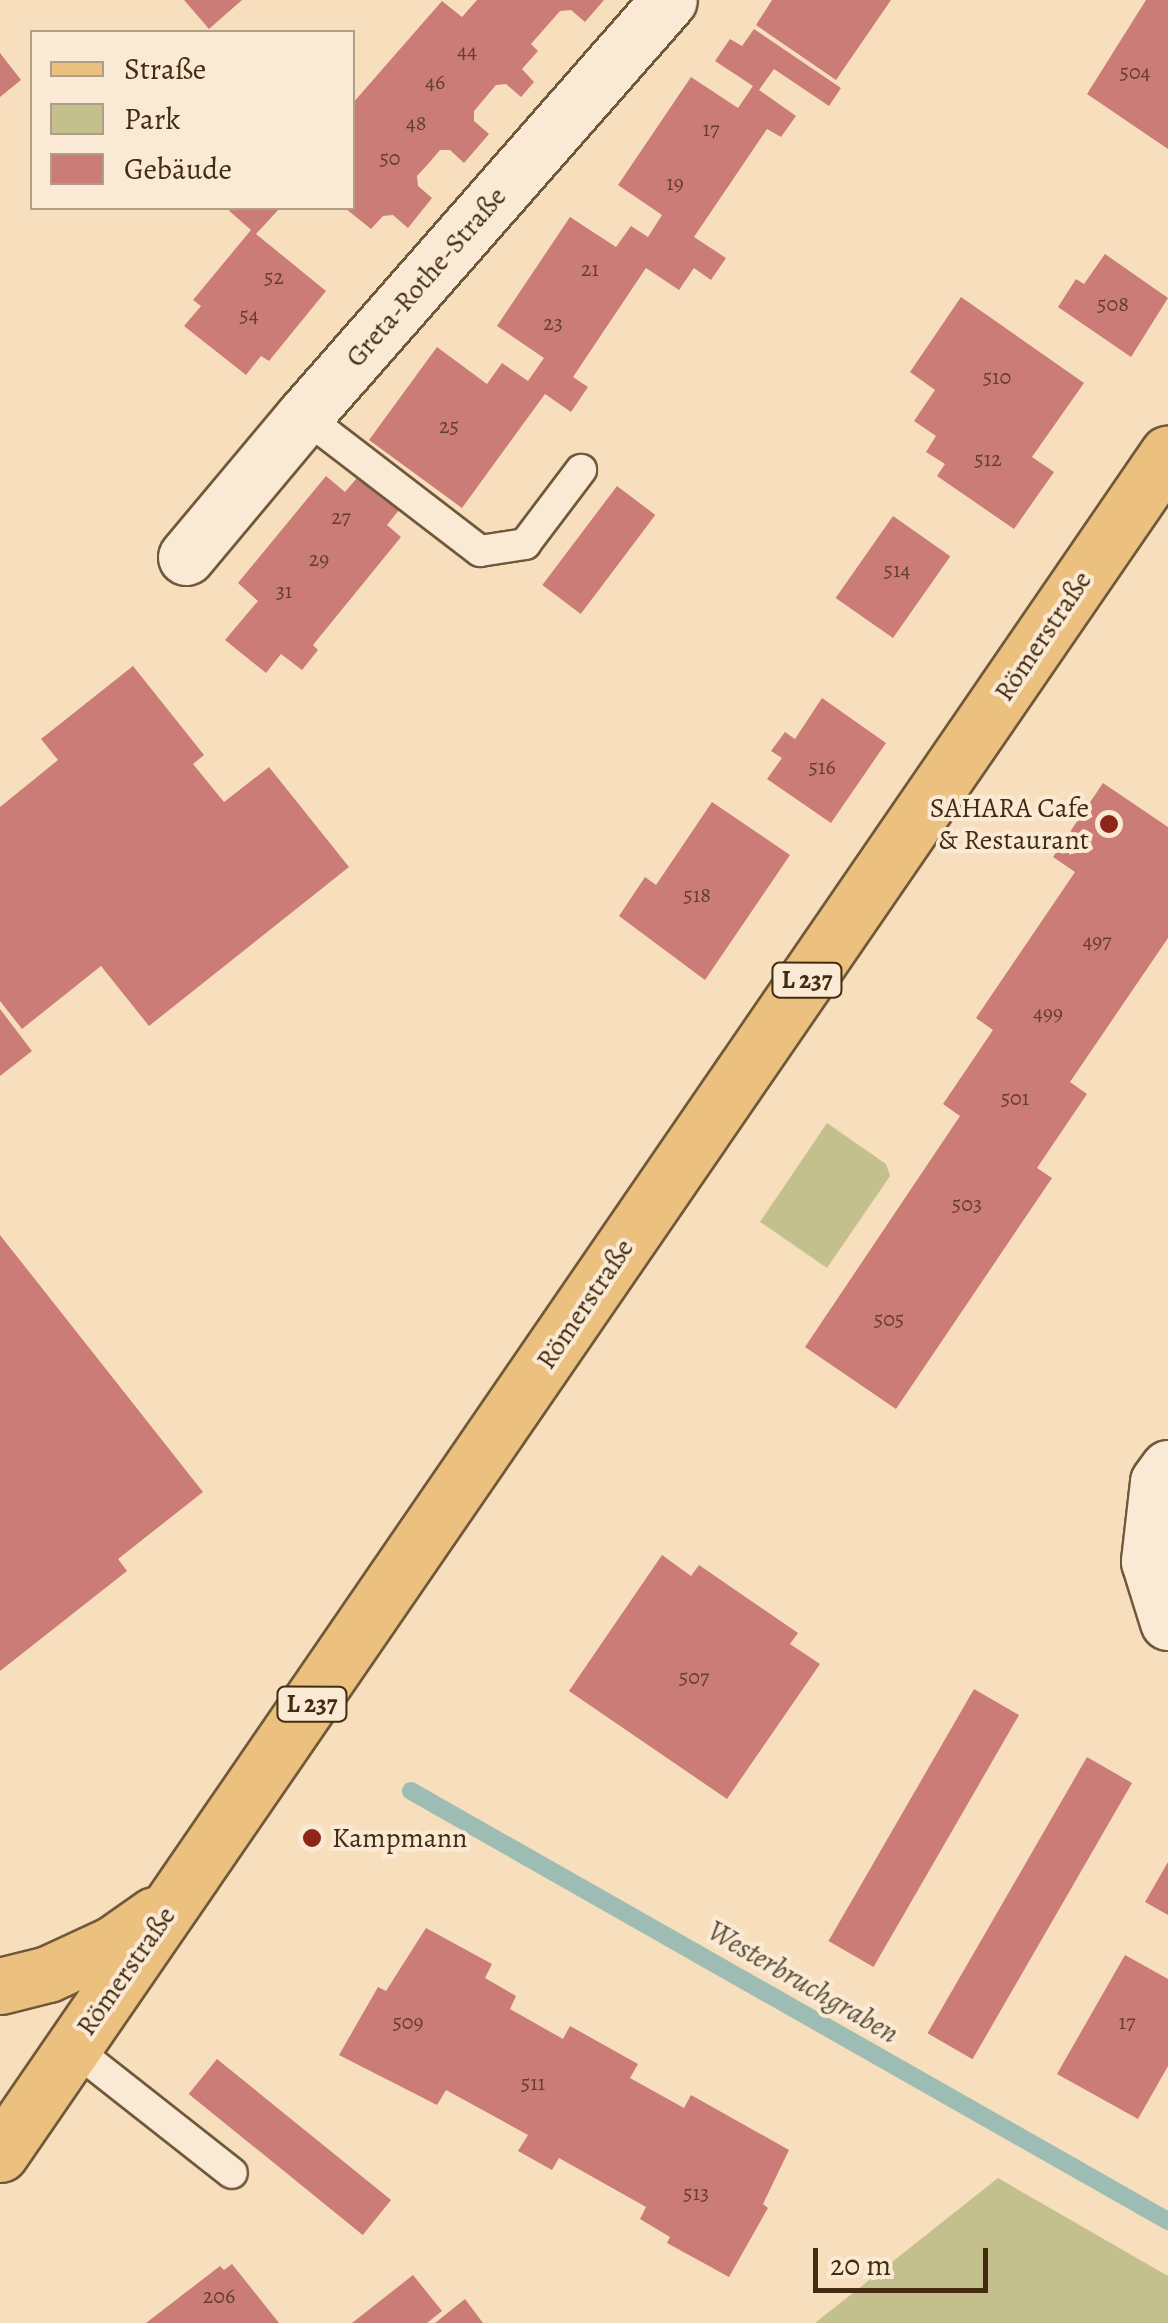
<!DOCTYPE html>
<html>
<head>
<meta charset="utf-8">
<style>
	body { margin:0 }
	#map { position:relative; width:1168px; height:2323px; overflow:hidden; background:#f7dfbe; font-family:Alegreya,serif }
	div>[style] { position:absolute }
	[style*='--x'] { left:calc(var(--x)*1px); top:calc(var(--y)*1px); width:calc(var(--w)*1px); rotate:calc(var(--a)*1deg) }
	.green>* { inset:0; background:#c3c08d }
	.stream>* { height:18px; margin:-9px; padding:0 9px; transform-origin:9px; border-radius:9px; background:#9dbcb4 }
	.building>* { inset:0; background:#cb7c76; transform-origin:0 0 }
	.roads { filter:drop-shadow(2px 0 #70593b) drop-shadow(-2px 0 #70593b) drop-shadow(0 2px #70593b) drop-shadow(0 -2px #70593b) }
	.lane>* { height:30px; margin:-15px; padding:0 15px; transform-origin:15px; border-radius:15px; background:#faead5 }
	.street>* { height:55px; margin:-27.5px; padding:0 27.5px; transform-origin:27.5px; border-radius:27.5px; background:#faead5 }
	.primary>* { height:55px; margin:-27.5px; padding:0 27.5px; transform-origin:27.5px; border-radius:27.5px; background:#ecc07f }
	.dots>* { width:28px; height:28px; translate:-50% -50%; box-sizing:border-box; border:5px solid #faead5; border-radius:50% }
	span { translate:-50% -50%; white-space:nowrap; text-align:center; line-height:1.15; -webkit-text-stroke:8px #faead5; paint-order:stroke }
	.number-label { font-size:22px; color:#654029 }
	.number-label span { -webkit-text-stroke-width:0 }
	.shield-label span { padding:2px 8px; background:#faead5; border:2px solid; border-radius:8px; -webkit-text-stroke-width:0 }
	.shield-label { font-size:25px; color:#432c0f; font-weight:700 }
	.street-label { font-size:28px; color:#432c0f }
	.poi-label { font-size:28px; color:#432c0f }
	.right { translate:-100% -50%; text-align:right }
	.left { translate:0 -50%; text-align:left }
	.water-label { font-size:30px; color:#5a5038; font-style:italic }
	.legend { position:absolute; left:30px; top:30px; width:325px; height:180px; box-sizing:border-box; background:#faead5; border:2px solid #b19e86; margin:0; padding:12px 18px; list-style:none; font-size:30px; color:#432c0f }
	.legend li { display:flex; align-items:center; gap:20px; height:50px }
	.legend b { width:50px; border:2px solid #b19e86 }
	.scale { position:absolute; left:813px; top:2248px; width:175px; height:45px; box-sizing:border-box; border:5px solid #432c0f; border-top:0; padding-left:12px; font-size:30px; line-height:35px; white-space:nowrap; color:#432c0f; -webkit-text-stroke:8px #faead5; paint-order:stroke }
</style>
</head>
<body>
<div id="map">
	<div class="green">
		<div style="clip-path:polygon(827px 1123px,886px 1164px,890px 1176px,827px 1268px,760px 1222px)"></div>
		<div style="clip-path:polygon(998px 2178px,1168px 2276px,1168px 2323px,815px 2323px)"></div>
	</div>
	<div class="stream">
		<div style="--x:411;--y:1791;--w:871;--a:29.6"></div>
	</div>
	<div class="building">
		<div style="clip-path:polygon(184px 0,242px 0,209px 29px)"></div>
		<div style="clip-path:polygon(477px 0,604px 0,585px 22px,571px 10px,560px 11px,531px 44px,538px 51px,522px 69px,534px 82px,521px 97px,506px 84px,496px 85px,474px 111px,474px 121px,489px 134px,464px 163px,450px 150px,440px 150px,428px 164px,417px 176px,418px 186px,432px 198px,408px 228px,393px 215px,383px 216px,371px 229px,345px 208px,352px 208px,352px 104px,442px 1px,462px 17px)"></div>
		<div style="clip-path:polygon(772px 0,891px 0,836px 80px,756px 25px)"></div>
		<div style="clip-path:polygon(1146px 0,1168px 0,1168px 149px,1087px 94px)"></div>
		<div style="clip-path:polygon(754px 29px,841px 88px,829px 106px,774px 69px,759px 90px,796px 116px,781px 137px,767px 129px,694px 237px,726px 258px,711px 280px,694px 268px,679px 290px,646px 268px,573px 377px,588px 387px,571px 412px,545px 394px,462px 508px,369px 440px,437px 347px,487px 384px,502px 363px,528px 381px,544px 358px,497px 326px,570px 217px,616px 247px,631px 226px,648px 237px,662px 215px,618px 185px,691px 77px,738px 108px,753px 86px,715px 61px,730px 39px,742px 46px)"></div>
		<div style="clip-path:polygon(0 53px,21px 80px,0 97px)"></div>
		<div style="clip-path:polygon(226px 208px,280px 208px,256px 234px,326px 291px,269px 361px,261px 356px,246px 375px,184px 326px,201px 306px,193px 300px,251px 230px)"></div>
		<div style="clip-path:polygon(1105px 254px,1168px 298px,1131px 357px,1058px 307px,1076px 279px,1084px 284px)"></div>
		<div style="clip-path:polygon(961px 297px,1084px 383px,1032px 457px,1054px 472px,1014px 529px,937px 476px,945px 464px,926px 452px,936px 436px,914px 421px,935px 390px,910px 372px)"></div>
		<div style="clip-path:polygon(362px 472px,403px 505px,387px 525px,401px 537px,313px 645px,318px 650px,302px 670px,281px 654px,266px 673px,225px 640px,258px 601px,238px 583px,326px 476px,345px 492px)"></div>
		<div style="left:617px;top:486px;width:48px;height:124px;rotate:37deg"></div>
		<div style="left:893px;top:516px;width:70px;height:100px;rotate:35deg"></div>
		<div style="clip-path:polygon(133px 666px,204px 755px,193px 764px,224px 802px,269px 767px,349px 867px,149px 1026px,101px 966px,22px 1029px,0 1001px,0 807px,58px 760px,41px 739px)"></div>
		<div style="clip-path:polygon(822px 698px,886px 743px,831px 823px,767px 779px,782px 758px,771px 751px,785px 732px,795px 739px)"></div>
		<div style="clip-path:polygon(1103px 783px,1168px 827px,1168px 938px,1070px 1082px,1087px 1094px,1037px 1168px,1052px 1178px,896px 1409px,805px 1347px,960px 1116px,943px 1104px,993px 1030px,976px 1018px,1075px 872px,1053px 857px)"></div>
		<div style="clip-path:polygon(712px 802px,790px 855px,705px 980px,619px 916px,645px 877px,656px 885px)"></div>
		<div style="clip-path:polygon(0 1009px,32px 1051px,0 1076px)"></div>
		<div style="clip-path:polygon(0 1235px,203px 1492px,118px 1559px,127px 1571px,0 1671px)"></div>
		<div style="clip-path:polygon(662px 1555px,691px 1576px,699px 1565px,798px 1633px,790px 1644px,820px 1664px,727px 1799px,569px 1691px)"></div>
		<div style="left:974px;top:1689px;width:52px;height:291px;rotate:30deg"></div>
		<div style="left:1087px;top:1757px;width:52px;height:319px;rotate:30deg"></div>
		<div style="clip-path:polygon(1168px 1862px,1168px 1915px,1145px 1902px)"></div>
		<div style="clip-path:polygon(426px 1928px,492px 1964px,485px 1978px,516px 1996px,510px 2009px,563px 2039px,570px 2026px,638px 2064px,630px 2078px,684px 2108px,691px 2095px,789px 2150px,763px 2204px,768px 2208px,729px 2277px,667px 2243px,670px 2237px,640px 2219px,646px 2207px,559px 2158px,552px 2170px,518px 2151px,528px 2135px,446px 2090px,437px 2105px,339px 2055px,378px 1987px,386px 1991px)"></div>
		<div style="clip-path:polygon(1125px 1955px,1168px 1979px,1168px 2066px,1138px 2119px,1057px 2074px)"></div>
		<div style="left:217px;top:2059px;width:224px;height:45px;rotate:39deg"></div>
		<div style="clip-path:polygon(232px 2264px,279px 2323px,146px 2323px,220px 2266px,224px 2270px)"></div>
		<div style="clip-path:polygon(413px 2275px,442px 2311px,427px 2323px,352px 2323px)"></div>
		<div style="clip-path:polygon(465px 2299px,483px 2323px,435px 2323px)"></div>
	</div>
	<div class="roads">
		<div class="lane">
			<div style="--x:304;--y:416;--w:222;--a:37.5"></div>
			<div style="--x:480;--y:551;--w:46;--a:-8.8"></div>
			<div style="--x:525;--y:544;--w:93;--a:-52.9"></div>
			<div style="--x:73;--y:2048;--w:202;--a:38.2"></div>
		</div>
		<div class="street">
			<div style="--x:186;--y:557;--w:184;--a:-50.1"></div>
			<div style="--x:304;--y:416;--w:553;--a:-48.74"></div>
			<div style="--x:1168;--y:1468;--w:17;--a:126"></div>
			<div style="--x:1158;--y:1482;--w:80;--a:96.5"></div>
			<div style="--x:1149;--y:1561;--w:64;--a:72.7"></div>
		</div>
		<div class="primary">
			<div style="--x:0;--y:1986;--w:49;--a:-14"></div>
			<div style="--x:48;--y:1974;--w:72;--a:-24.8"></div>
			<div style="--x:113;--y:1944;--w:50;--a:-35.3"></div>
			<div style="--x:0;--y:2154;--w:2063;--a:-55.52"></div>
		</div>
	</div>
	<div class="dots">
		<div style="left:1109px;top:824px;background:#8f2418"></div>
		<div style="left:312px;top:1838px;background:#8f2418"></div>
	</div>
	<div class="number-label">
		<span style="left:467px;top:52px">44</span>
		<span style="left:1135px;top:73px">504</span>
		<span style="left:435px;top:83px">46</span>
		<span style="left:416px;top:124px">48</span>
		<span style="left:711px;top:130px">17</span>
		<span style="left:390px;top:159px">50</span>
		<span style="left:675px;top:184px">19</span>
		<span style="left:590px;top:270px">21</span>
		<span style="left:274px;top:278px">52</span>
		<span style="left:1113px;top:305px">508</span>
		<span style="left:249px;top:316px">54</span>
		<span style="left:553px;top:324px">23</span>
		<span style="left:997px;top:378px">510</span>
		<span style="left:449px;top:427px">25</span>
		<span style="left:988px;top:460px">512</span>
		<span style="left:341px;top:518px">27</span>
		<span style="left:319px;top:560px">29</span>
		<span style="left:897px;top:571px">514</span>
		<span style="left:284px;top:592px">31</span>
		<span style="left:822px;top:768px">516</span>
		<span style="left:697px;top:896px">518</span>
		<span style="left:1097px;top:942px">497</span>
		<span style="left:1048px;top:1014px">499</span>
		<span style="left:1015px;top:1099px">501</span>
		<span style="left:967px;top:1205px">503</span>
		<span style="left:889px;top:1320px">505</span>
		<span style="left:694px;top:1678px">507</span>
		<span style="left:408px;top:2023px">509</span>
		<span style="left:1127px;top:2023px">17</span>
		<span style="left:533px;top:2084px">511</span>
		<span style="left:696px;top:2194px">513</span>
		<span style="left:219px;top:2297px">206</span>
	</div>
	<div class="shield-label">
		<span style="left:807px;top:980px">L 237</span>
		<span style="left:312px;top:1704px">L 237</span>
	</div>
	<div class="street-label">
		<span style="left:426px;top:277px;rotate:-49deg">Greta-Rothe-Straße</span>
		<span style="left:1043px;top:636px;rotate:-56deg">Römerstraße</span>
		<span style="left:585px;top:1304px;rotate:-56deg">Römerstraße</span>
		<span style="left:126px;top:1971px;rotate:-55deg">Römerstraße</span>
	</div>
	<div class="poi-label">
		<span class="right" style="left:1089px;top:824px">SAHARA Cafe<br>&amp; Restaurant</span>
		<span class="left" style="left:332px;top:1838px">Kampmann</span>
	</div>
	<div class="water-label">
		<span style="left:803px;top:1982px;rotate:30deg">Westerbruchgraben</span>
	</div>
	<ul class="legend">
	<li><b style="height:12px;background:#ecc07f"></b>Straße</li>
	<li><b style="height:28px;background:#c3c08d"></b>Park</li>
	<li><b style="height:28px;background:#cb7c76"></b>Gebäude</li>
	</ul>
	<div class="scale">20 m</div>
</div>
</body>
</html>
